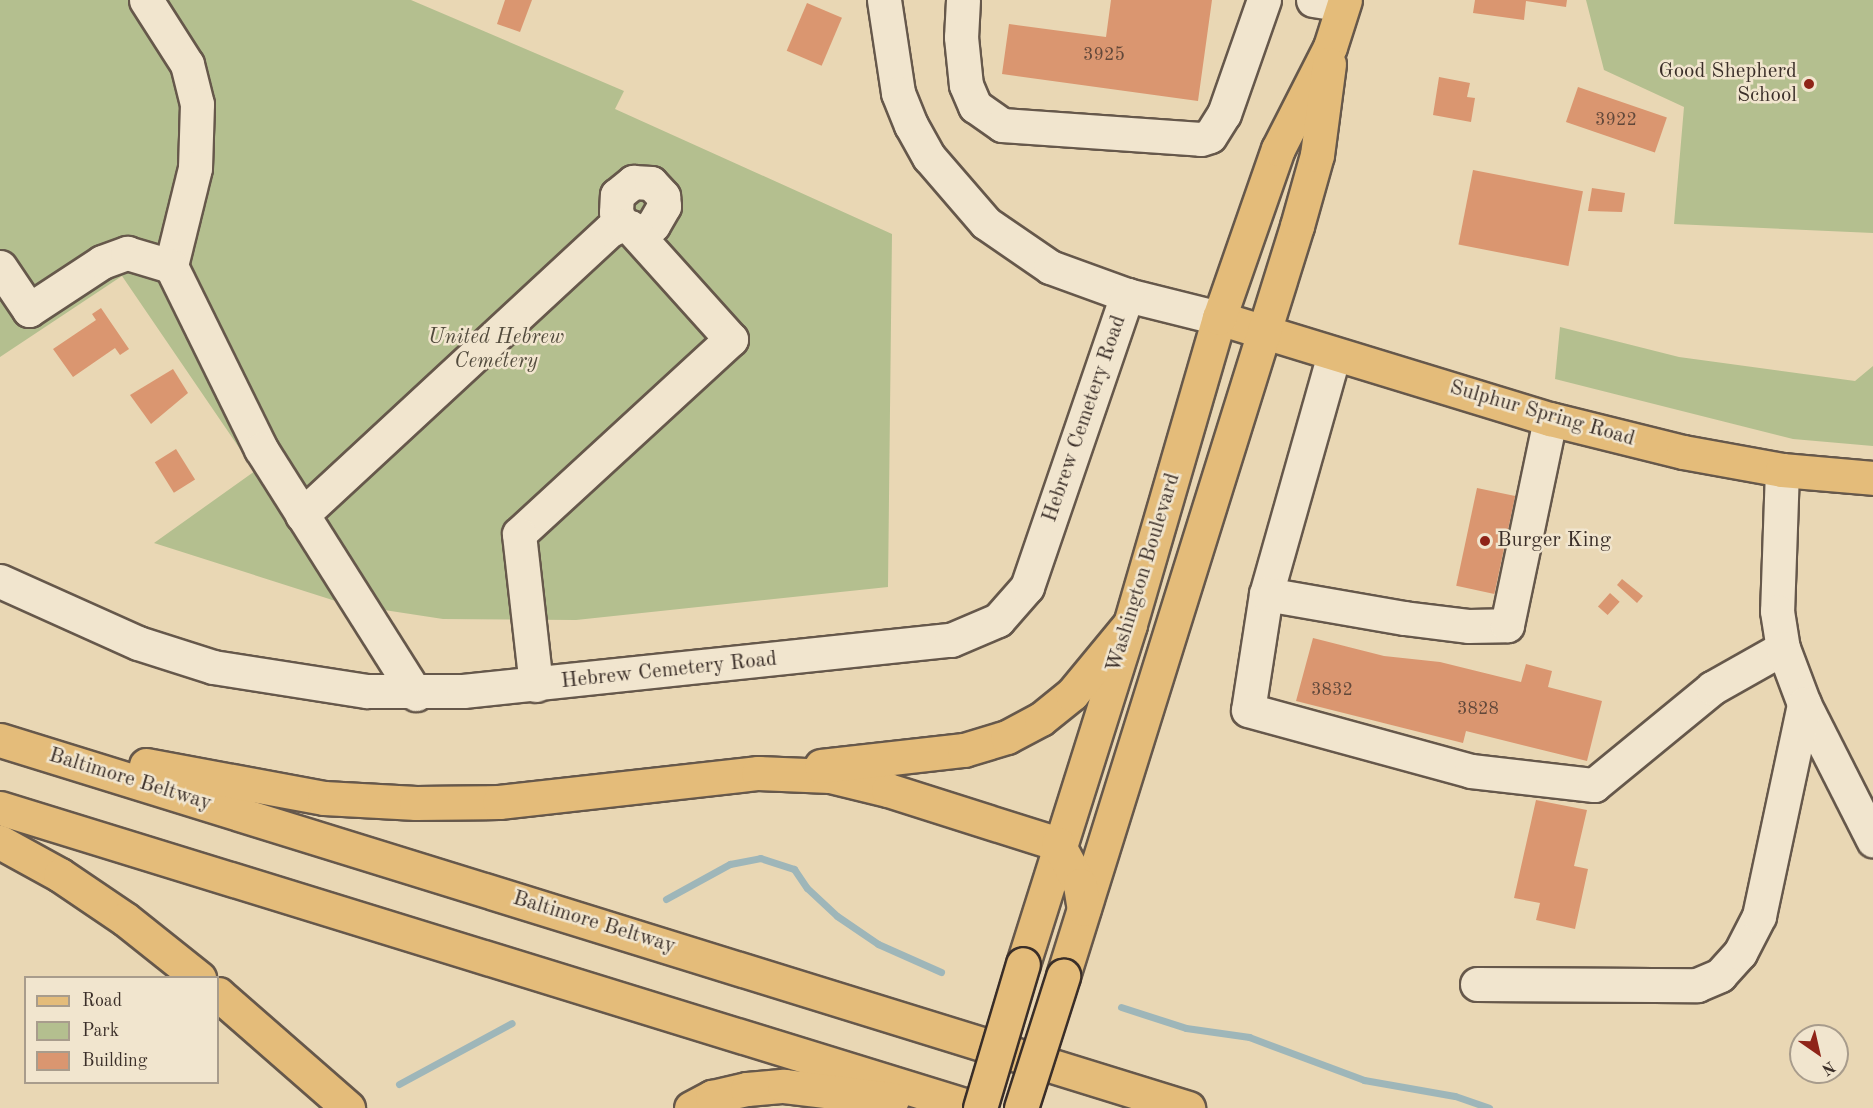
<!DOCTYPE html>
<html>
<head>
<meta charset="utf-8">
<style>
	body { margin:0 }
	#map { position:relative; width:1873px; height:1108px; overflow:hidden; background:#e9d7b4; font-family:"Old Standard TT",serif }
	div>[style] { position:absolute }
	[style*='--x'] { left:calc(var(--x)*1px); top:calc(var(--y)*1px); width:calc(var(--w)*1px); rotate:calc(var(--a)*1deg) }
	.green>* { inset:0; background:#b4bf8f }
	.stream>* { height:7px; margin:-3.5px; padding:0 3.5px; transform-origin:3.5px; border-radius:3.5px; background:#9eb6b9 }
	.building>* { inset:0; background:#da9670; transform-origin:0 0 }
	.roads { filter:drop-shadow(2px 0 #66584b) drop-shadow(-2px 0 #66584b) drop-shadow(0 2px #66584b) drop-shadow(0 -2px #66584b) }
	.minor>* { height:33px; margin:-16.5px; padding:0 16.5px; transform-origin:16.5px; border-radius:16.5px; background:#f1e5ce }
	.major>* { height:33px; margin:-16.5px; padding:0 16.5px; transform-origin:16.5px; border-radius:16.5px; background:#e4bc7a }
	.highway>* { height:33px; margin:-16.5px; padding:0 16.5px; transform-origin:16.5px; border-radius:16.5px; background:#e4bc7a }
	.bridges { filter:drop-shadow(2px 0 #3a2e28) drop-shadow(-2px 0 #3a2e28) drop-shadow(0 2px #3a2e28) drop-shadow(0 -2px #3a2e28) }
	.major-bridge>* { height:33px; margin:-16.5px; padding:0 16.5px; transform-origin:16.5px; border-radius:16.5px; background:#e4bc7a }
	.dots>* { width:16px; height:16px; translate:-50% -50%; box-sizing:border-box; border:3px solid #f1e5ce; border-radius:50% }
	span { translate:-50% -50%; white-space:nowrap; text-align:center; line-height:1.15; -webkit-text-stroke:5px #f1e5ce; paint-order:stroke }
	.number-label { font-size:18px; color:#62483a }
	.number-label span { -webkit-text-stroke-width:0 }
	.poi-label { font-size:21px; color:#3a2e28 }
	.right { translate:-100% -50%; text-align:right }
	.left { translate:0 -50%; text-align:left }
	.park-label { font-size:21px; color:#524b3d; font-style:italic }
	.street-label { font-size:21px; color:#3a2e28 }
	.legend { position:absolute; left:24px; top:976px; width:195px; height:108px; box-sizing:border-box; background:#f1e5ce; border:2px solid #a89c8c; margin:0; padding:8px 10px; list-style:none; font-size:18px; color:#3a2e28 }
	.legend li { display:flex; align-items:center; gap:12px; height:30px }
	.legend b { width:30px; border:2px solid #a89c8c }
	.north { position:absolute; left:1789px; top:1024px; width:60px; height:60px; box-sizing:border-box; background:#f1e5ce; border:2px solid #a89c8c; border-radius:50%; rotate:146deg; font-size:16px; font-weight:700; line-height:24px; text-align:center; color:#3a2e28 }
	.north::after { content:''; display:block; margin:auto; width:21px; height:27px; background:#8f2418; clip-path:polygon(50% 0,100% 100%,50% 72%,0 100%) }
</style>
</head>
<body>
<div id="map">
	<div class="green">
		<div style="clip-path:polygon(0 0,411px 0,624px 91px,615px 109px,892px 234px,888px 587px,576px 620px,443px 619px,345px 604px,154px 543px,255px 471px,122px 276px,0 357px)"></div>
		<div style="clip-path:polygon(1586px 0,1873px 0,1873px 233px,1674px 224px,1684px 107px,1604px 70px)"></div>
		<div style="clip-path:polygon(1560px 327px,1679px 357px,1855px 381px,1873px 366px,1873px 446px,1793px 439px,1555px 379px)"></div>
	</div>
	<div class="stream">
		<div style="--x:666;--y:899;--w:73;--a:-28.7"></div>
		<div style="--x:730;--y:864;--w:31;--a:-11"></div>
		<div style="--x:760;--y:858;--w:36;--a:18"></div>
		<div style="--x:794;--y:869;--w:23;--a:56"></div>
		<div style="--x:807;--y:888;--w:41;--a:43"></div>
		<div style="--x:837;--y:916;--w:50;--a:34.3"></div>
		<div style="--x:878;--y:944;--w:69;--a:24"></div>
		<div style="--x:1121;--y:1007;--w:68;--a:17.9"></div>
		<div style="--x:1186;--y:1028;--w:64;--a:8.1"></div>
		<div style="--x:1249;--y:1037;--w:123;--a:20.5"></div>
		<div style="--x:1364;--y:1080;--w:92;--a:10"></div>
		<div style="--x:1455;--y:1096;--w:36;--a:19"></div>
		<div style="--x:399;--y:1084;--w:128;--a:-28.4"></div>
	</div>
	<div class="building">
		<div style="clip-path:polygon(505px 0,532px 0,520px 32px,497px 24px)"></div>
		<div style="clip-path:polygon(1111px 0,1212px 0,1198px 101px,1002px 74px,1009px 24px,1106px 37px)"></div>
		<div style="clip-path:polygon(1475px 0,1567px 0,1566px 7px,1526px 1px,1524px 20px,1473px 13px)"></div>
		<div style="left:807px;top:3px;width:38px;height:52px;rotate:23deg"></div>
		<div style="clip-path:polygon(1439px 77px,1470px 83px,1467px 97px,1475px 98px,1471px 122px,1433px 115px)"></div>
		<div style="left:1578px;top:87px;width:94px;height:37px;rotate:19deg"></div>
		<div style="left:1473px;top:170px;width:112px;height:76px;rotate:11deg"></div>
		<div style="clip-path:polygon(1592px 188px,1625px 193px,1622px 212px,1588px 211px)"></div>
		<div style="clip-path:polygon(101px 308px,129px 349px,120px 355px,115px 348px,73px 377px,53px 349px,96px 320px,92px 314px)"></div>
		<div style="clip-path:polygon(173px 369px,188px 393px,151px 424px,130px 395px)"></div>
		<div style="left:176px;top:449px;width:36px;height:25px;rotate:58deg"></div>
		<div style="left:1477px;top:488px;width:39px;height:100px;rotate:12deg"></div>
		<div style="clip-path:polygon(1622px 579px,1643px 596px,1637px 603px,1617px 585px)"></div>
		<div style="left:1610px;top:593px;width:13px;height:18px;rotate:42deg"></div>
		<div style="clip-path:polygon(1313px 638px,1384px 656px,1440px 662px,1521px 682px,1526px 664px,1552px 671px,1548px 687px,1602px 701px,1587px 761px,1466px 731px,1463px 743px,1296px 701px)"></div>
		<div style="clip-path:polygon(1536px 800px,1587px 810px,1574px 866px,1588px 869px,1575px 929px,1536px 920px,1540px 903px,1514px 898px)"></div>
	</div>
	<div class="roads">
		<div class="minor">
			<div style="--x:146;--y:0;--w:76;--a:57.4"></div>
			<div style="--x:187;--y:64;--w:41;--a:76"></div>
			<div style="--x:197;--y:104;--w:64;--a:91.8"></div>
			<div style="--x:195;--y:168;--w:101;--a:103.8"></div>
			<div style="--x:171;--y:266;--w:204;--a:63.8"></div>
			<div style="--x:261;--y:449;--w:290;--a:57.7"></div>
			<div style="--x:884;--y:0;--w:94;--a:81.4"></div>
			<div style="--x:898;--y:93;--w:35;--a:68"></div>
			<div style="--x:911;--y:125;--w:37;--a:61"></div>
			<div style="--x:929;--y:157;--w:87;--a:49.2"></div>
			<div style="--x:986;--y:223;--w:78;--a:34.5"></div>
			<div style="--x:1050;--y:267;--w:82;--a:20"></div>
			<div style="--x:1127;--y:295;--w:95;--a:14"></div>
			<div style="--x:963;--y:0;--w:37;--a:93"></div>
			<div style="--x:961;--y:37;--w:48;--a:84.1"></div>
			<div style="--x:966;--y:85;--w:23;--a:67"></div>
			<div style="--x:975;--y:106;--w:33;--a:35"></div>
			<div style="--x:1002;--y:125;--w:199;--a:4"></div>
			<div style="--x:1201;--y:139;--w:9;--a:-18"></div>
			<div style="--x:1210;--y:136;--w:26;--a:-58"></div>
			<div style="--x:1224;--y:114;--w:121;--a:-70.7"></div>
			<div style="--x:1313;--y:0;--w:30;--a:9"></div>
			<div style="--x:622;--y:225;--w:14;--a:-115"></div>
			<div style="--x:616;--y:212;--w:17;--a:-87"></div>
			<div style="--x:617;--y:195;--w:21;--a:-39"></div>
			<div style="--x:633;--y:182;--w:18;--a:3"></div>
			<div style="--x:651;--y:183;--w:18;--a:47"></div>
			<div style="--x:663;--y:196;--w:10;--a:84"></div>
			<div style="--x:664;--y:206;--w:22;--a:120"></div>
			<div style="--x:653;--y:225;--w:17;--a:147"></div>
			<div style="--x:0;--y:267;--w:52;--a:56"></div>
			<div style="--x:29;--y:310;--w:87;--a:-33.3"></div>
			<div style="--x:102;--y:262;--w:27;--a:-20"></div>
			<div style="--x:127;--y:253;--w:46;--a:16.5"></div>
			<div style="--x:1334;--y:354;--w:249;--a:105.8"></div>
			<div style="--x:1266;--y:594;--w:117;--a:98.8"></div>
			<div style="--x:1248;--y:710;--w:231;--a:15.3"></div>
			<div style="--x:1471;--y:771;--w:124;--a:6.5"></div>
			<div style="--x:1594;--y:785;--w:153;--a:-39.4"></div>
			<div style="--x:1712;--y:688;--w:81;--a:-29.4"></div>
			<div style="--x:1782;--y:470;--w:141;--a:92"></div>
			<div style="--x:1777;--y:611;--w:37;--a:81"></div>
			<div style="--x:1783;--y:648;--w:60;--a:69.4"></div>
			<div style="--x:1804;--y:704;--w:153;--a:63.1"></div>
			<div style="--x:302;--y:515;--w:420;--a:-42.8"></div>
			<div style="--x:610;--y:230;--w:13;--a:-23"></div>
			<div style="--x:622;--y:225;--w:8;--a:14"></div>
			<div style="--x:630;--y:227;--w:151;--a:48"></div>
			<div style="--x:731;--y:339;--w:288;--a:137.4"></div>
			<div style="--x:519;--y:534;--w:152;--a:83.6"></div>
			<div style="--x:0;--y:581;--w:151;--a:24.2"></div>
			<div style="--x:138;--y:643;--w:79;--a:17.7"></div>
			<div style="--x:213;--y:667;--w:156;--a:8.9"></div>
			<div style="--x:367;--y:691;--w:96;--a:0"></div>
			<div style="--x:463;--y:691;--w:491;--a:-6"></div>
			<div style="--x:951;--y:640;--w:51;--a:-23.1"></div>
			<div style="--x:998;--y:620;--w:44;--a:-48.7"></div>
			<div style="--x:1027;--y:587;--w:309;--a:-71.1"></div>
			<div style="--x:1266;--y:594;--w:140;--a:9.9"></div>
			<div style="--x:1404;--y:618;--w:64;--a:7.1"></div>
			<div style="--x:1468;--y:626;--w:39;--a:-1"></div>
			<div style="--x:1507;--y:625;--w:210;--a:-78.2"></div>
			<div style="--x:1477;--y:984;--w:220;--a:0.3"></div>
			<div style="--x:1697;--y:985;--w:25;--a:-23"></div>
			<div style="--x:1720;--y:975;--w:30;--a:-48"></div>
			<div style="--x:1740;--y:953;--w:42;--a:-62.8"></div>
			<div style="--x:1759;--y:916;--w:217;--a:-78"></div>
		</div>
		<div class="major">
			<div style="--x:1219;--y:318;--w:346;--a:17"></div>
			<div style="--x:1550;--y:419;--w:137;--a:13.9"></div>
			<div style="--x:1683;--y:452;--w:101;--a:10.3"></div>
			<div style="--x:1782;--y:470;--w:91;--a:5"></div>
			<div style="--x:1023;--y:964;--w:356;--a:-72.5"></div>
			<div style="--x:1130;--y:624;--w:319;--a:-73.8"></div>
			<div style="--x:1219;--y:318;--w:179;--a:-70.8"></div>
			<div style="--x:1278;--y:149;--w:114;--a:-63"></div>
			<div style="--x:1330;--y:47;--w:49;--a:-72.3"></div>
			<div style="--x:1063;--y:976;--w:786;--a:-72.67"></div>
			<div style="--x:1297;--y:226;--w:74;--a:-74.3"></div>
			<div style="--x:1317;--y:155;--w:92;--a:-82.5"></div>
		</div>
		<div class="highway">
			<div style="--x:0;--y:740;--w:1244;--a:17.21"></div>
			<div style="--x:146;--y:765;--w:181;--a:10.5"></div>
			<div style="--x:324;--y:798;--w:92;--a:3.1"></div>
			<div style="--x:416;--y:803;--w:83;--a:-0.7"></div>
			<div style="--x:499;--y:802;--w:261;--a:-6.4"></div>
			<div style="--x:758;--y:773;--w:72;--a:2.4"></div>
			<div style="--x:830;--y:776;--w:60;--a:13.6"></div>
			<div style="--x:888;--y:790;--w:178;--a:17.6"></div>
			<div style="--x:1058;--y:844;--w:47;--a:61.8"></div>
			<div style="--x:1080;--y:885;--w:24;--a:81"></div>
			<div style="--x:821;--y:766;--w:144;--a:-6.4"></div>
			<div style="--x:964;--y:750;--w:45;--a:-16.8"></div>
			<div style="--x:1007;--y:737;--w:38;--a:-28"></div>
			<div style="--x:1041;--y:719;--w:40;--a:-39"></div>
			<div style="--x:1072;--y:694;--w:91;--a:-50.4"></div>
			<div style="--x:0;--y:808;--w:1019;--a:17.12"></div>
			<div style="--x:0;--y:842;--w:68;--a:28.8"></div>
			<div style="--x:60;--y:875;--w:78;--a:34.1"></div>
			<div style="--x:125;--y:919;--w:95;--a:38.6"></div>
			<div style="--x:218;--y:994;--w:173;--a:41.2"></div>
			<div style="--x:691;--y:1108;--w:24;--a:-28"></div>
			<div style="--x:712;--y:1097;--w:36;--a:-13"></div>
			<div style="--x:747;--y:1089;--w:37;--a:-5"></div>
			<div style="--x:784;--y:1086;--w:109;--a:6.9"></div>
		</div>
	</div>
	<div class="bridges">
		<div class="major-bridge">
			<div style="--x:980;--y:1108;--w:150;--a:-73.4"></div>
			<div style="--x:1021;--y:1108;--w:139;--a:-72.3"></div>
		</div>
	</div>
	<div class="dots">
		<div style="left:1809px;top:84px;background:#8f2418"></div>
		<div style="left:1485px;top:541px;background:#8f2418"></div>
	</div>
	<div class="number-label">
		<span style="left:1104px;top:55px">3925</span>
		<span style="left:1616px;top:120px">3922</span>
		<span style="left:1332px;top:690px">3832</span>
		<span style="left:1478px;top:709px">3828</span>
	</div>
	<div class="poi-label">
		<span class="right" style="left:1797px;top:84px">Good Shepherd<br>School</span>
		<span class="left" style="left:1497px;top:541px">Burger King</span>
	</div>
	<div class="park-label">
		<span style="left:496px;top:350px">United Hebrew<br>Cemetery</span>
	</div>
	<div class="street-label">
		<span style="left:1542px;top:414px;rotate:16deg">Sulphur Spring Road</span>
		<span style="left:1085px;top:419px;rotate:-71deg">Hebrew Cemetery Road</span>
		<span style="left:1144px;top:573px;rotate:-73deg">Washington Boulevard</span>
		<span style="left:669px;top:671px;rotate:-6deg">Hebrew Cemetery Road</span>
		<span style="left:130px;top:780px;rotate:17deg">Baltimore Beltway</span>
		<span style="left:594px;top:923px;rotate:17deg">Baltimore Beltway</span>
	</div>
	<ul class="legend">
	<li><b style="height:8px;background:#e4bc7a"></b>Road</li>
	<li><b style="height:16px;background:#b4bf8f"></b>Park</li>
	<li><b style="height:16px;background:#da9670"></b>Building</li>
	</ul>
	<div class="north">N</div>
</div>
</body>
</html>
